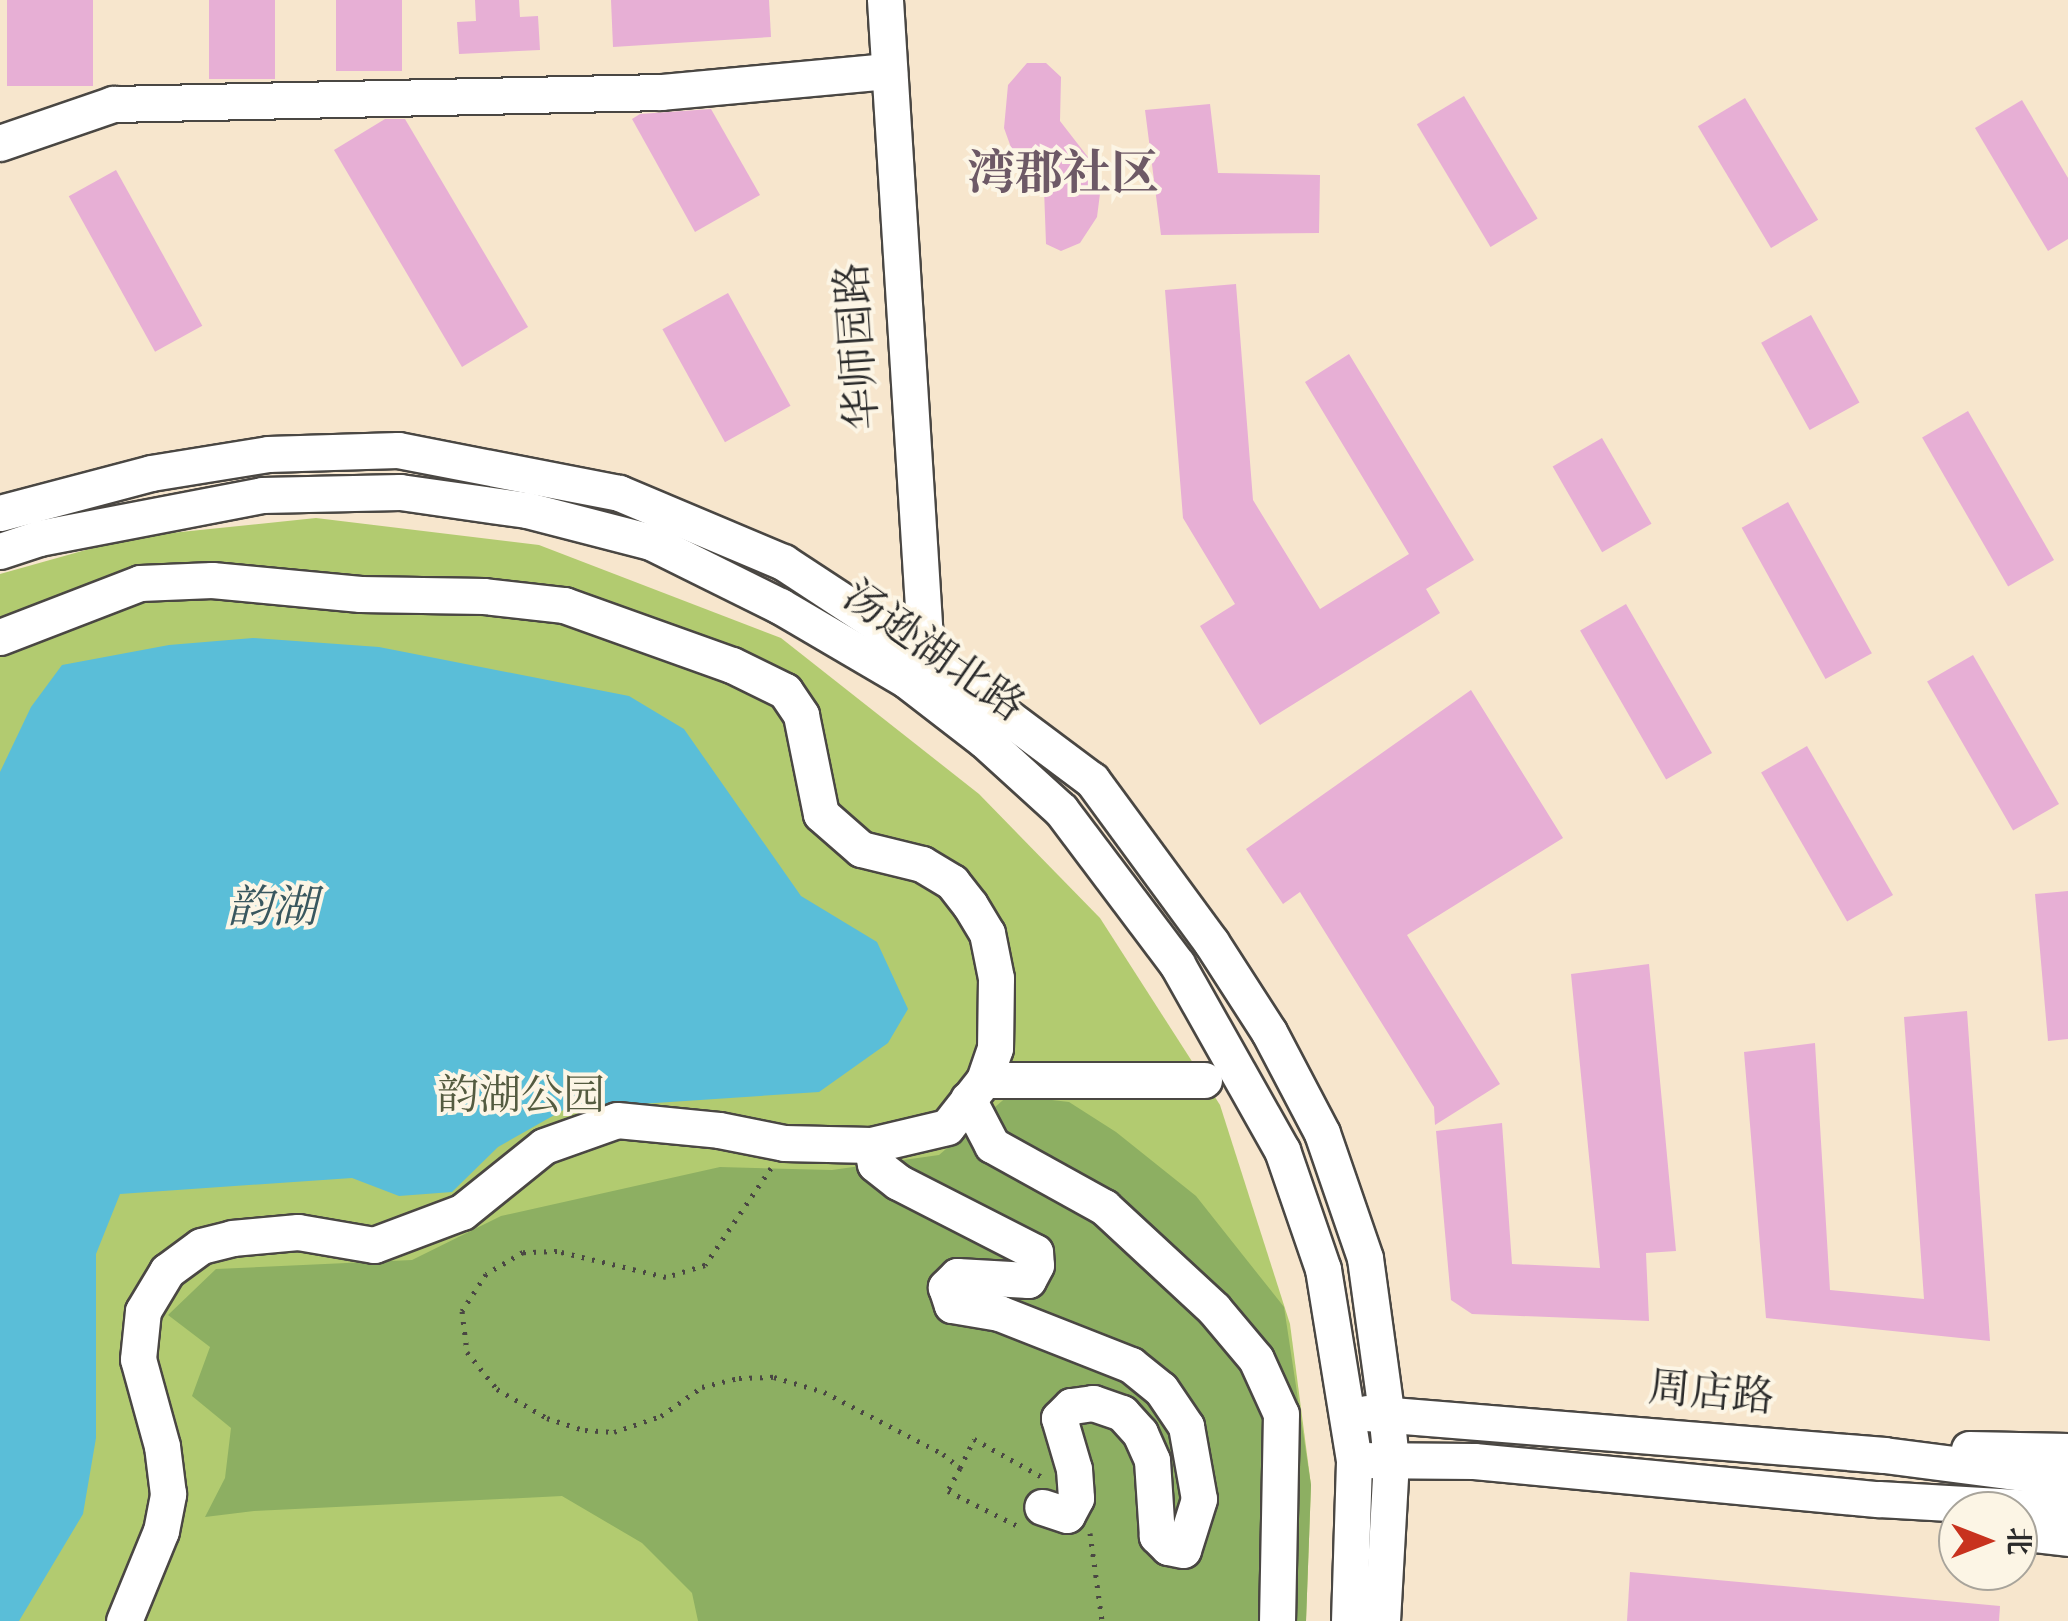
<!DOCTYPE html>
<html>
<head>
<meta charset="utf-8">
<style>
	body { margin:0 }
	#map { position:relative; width:2068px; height:1621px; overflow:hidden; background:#f7e6cd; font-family:"Sorts Mill Goudy","Noto Serif SC",serif }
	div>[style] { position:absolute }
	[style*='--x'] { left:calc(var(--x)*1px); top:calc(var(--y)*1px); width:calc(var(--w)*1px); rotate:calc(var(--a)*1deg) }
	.green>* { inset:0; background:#b2cb70 }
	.forest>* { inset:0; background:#8daf62 }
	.water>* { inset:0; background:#5abed8 }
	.building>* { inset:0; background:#e7afd5; transform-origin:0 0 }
	.path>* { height:5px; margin-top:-2.5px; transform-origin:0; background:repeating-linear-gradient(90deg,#4a4743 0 2.5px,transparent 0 10.5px) }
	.roads { filter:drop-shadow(2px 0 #4a4743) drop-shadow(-2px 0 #4a4743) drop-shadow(0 2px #4a4743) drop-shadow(0 -2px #4a4743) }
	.minor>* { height:35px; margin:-17.5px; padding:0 17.5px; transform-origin:17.5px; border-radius:17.5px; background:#fff }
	span { translate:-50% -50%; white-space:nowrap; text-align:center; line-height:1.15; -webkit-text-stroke:8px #fcf5e5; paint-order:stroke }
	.street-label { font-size:42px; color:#2b2b2b }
	.park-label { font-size:42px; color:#545b40 }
	.water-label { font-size:45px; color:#39575f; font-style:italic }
	.quarter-label { font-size:48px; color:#6d5966; font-weight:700 }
	.north { position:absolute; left:1938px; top:1491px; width:100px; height:100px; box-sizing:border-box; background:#fcf5e5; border:2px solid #a8a49b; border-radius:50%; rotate:90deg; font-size:28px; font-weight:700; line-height:40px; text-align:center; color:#2b2b2b }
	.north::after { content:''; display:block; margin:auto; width:35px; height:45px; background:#c8321e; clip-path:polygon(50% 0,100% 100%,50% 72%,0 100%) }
</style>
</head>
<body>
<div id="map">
	<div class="green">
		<div style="clip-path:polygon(316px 518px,539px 545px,781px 638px,979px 794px,1100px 918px,1220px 1105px,1290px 1324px,1311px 1485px,1306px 1621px,0 1621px,0 574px,132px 537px)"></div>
	</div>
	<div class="forest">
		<div style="clip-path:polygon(1009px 1095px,1069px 1102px,1116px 1132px,1196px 1196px,1284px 1307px,1311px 1485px,1306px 1621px,698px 1621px,692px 1593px,642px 1543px,562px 1496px,254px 1511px,205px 1517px,225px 1478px,231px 1428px,192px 1396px,210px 1347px,168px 1315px,216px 1269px,412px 1260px,501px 1216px,720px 1167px,832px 1170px,939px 1155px)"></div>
	</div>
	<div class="water">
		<div style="clip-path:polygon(253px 638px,379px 647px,629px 696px,684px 729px,801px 896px,877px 942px,908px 1009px,888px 1043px,819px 1092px,565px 1109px,498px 1147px,452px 1192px,399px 1196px,352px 1178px,120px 1194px,96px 1254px,96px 1438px,83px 1514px,19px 1621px,0 1621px,0 772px,31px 707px,62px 665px,169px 645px)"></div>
	</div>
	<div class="building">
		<div style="left:7px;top:0;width:86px;height:86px"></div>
		<div style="left:209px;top:0;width:66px;height:79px"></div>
		<div style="left:336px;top:0;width:66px;height:71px"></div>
		<div style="clip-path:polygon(475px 0,519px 0,520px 17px,538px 16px,540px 50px,459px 54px,457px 22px,476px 21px)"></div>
		<div style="clip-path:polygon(611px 0,769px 0,771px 37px,613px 47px)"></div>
		<div style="clip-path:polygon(1027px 63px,1046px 63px,1061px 77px,1060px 121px,1091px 161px,1101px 186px,1097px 217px,1080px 243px,1061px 251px,1046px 244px,1044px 189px,1013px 153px,1004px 128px,1008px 85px)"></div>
		<div style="left:1464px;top:96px;width:143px;height:55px;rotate:59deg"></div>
		<div style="left:1745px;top:98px;width:142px;height:55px;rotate:59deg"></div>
		<div style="clip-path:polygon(2022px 100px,2068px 178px,2068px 239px,2048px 251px,1975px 128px)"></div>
		<div style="clip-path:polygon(1210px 104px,1218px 173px,1320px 175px,1319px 233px,1161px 235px,1145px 110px)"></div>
		<div style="clip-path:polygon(711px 109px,760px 195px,695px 232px,632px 119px,640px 114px)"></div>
		<div style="clip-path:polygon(385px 119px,405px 119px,528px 327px,462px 367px,334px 150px)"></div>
		<div style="left:116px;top:170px;width:178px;height:54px;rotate:61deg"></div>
		<div style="clip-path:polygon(1236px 284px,1253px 500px,1320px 609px,1409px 554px,1305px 382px,1349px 354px,1474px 560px,1426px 589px,1440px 613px,1260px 725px,1200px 626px,1235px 604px,1183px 518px,1165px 290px)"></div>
		<div style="left:728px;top:293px;width:129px;height:75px;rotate:61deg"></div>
		<div style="left:1811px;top:315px;width:100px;height:57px;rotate:61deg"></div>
		<div style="left:1968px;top:411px;width:172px;height:53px;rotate:60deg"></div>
		<div style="left:1602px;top:438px;width:99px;height:57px;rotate:60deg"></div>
		<div style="left:1788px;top:502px;width:173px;height:53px;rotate:61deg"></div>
		<div style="left:1626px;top:604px;width:172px;height:53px;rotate:60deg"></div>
		<div style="left:1973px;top:655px;width:172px;height:53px;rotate:60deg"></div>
		<div style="clip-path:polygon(1471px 690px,1563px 838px,1407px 935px,1500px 1084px,1435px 1125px,1434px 1107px,1300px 892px,1283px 904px,1246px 849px)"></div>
		<div style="left:1807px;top:746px;width:172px;height:53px;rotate:60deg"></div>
		<div style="clip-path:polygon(2068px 891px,2068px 1039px,2048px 1041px,2035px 894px)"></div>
		<div style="clip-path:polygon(1649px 964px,1676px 1251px,1646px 1253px,1649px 1321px,1472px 1314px,1451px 1300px,1436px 1131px,1502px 1123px,1512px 1264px,1600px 1268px,1571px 974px)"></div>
		<div style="clip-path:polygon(1967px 1011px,1990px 1341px,1766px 1318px,1744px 1052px,1815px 1043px,1830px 1290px,1924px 1299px,1904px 1017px)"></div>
		<div style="clip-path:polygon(1630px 1572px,2000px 1606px,1999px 1621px,1627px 1621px)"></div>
	</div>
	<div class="path">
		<div style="--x:771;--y:1168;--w:117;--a:124.2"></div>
		<div style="--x:705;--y:1265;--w:41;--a:162.9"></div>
		<div style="--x:666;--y:1277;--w:112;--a:-166.6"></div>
		<div style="--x:557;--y:1251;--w:34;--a:178"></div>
		<div style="--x:523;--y:1252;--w:43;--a:149.3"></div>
		<div style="--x:486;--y:1274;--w:44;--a:123"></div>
		<div style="--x:462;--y:1311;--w:41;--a:83"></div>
		<div style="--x:467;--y:1352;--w:48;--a:51"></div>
		<div style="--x:497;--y:1389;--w:58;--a:30.1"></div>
		<div style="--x:547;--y:1418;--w:40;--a:18"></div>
		<div style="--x:585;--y:1430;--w:29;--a:4"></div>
		<div style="--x:614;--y:1432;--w:50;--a:-18.8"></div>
		<div style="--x:661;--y:1416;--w:50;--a:-35.3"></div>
		<div style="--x:702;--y:1387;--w:38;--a:-14"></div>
		<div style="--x:739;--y:1378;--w:35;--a:-2"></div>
		<div style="--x:774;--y:1377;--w:52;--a:16.7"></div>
		<div style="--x:824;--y:1392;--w:134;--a:27.5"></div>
		<div style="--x:943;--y:1454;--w:22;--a:39"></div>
		<div style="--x:960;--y:1468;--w:26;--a:118"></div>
		<div style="--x:948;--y:1491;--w:80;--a:26.6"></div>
		<div style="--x:960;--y:1468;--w:32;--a:-64"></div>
		<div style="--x:974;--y:1439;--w:78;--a:29.2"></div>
		<div style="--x:1090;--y:1533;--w:89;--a:82.2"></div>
	</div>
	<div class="roads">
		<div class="minor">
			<div style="--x:885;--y:0;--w:657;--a:86.42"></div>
			<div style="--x:926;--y:656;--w:16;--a:128"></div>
			<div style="--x:0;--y:143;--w:120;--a:-19"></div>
			<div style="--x:113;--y:104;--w:548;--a:-1.25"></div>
			<div style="--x:661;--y:92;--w:229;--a:-5.3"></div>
			<div style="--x:0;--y:513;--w:156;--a:-14.8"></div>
			<div style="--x:151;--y:473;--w:119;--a:-9.2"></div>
			<div style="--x:268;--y:454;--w:130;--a:-1.8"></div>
			<div style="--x:398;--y:450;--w:225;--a:11"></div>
			<div style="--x:619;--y:493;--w:178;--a:22.8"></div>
			<div style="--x:783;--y:562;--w:171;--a:33.3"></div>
			<div style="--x:926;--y:656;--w:207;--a:36.8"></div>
			<div style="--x:1092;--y:780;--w:201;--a:53.7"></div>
			<div style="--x:1211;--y:942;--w:107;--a:57.2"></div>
			<div style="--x:1269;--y:1032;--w:114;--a:62.3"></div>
			<div style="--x:1322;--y:1133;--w:132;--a:71"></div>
			<div style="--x:1365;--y:1258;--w:155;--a:82.2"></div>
			<div style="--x:1386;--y:1412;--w:48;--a:84.1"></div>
			<div style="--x:1391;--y:1460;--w:161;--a:93.2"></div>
			<div style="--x:0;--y:551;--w:41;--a:-18.4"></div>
			<div style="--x:39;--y:538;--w:227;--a:-10.9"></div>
			<div style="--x:262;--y:495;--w:138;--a:-1.2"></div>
			<div style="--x:400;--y:492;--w:128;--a:8.1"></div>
			<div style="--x:527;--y:510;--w:128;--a:14.5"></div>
			<div style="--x:651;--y:542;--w:144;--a:26.4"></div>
			<div style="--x:780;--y:606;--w:146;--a:30.4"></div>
			<div style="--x:906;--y:680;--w:98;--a:37.6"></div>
			<div style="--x:984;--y:740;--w:104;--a:42.3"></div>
			<div style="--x:1061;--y:810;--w:193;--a:53"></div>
			<div style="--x:1177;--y:964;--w:214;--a:60.6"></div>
			<div style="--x:1282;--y:1150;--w:126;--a:71"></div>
			<div style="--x:1323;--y:1269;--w:193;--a:80.8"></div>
			<div style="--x:1354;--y:1460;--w:120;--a:0.5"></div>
			<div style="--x:1474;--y:1461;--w:407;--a:5.4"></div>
			<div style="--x:1879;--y:1499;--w:189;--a:3.3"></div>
			<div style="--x:0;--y:637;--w:150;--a:-21.1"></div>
			<div style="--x:140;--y:583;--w:72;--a:-2.4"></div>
			<div style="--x:212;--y:580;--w:149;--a:5.4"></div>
			<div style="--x:360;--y:594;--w:124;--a:0.9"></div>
			<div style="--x:484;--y:596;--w:81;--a:6.4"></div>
			<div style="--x:564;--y:605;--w:178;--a:19.7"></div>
			<div style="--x:732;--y:665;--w:59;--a:26.1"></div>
			<div style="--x:785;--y:691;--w:29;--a:56"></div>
			<div style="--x:801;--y:715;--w:101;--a:78.6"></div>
			<div style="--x:821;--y:814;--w:53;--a:41.2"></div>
			<div style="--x:861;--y:849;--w:63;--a:13.8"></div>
			<div style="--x:922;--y:864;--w:35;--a:31"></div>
			<div style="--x:952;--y:882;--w:29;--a:52"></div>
			<div style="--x:970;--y:905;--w:33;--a:59"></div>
			<div style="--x:987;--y:933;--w:46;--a:78.7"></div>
			<div style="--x:996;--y:978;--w:70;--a:90.8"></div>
			<div style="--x:995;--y:1048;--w:34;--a:109"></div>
			<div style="--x:968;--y:1099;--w:52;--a:62.4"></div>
			<div style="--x:992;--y:1145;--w:128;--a:29"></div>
			<div style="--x:1104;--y:1207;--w:150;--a:42.8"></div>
			<div style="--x:1214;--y:1309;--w:65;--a:50"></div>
			<div style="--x:1256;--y:1359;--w:60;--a:65.6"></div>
			<div style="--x:1281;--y:1414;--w:207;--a:91.1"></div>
			<div style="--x:871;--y:1145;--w:19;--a:78"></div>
			<div style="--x:875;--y:1164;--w:29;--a:38"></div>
			<div style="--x:898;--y:1182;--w:154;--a:27.1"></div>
			<div style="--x:1035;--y:1252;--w:13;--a:86"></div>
			<div style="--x:1036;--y:1265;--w:17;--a:118"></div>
			<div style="--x:1028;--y:1280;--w:71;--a:-176.8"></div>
			<div style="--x:957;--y:1276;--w:16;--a:135"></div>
			<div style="--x:946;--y:1287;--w:19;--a:72"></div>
			<div style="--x:952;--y:1305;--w:48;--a:9.7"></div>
			<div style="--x:999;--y:1313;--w:142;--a:21.5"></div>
			<div style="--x:1131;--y:1365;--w:38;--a:39"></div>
			<div style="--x:1161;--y:1389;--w:45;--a:56"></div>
			<div style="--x:1186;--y:1426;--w:74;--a:79.9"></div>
			<div style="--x:1199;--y:1499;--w:53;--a:107.4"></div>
			<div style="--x:1183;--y:1550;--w:15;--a:-169"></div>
			<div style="--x:1168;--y:1547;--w:16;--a:-135"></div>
			<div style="--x:1157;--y:1536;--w:76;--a:-93.8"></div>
			<div style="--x:1152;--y:1460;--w:30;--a:-114"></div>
			<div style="--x:1140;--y:1433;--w:27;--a:-132"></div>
			<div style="--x:1122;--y:1413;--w:31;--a:-161"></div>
			<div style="--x:1093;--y:1403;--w:22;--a:172"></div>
			<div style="--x:1071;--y:1406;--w:17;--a:135"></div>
			<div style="--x:1059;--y:1418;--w:53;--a:73.6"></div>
			<div style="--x:1074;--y:1469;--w:29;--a:86"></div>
			<div style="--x:1076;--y:1498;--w:19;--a:118"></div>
			<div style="--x:1067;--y:1515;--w:26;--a:-162"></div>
			<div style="--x:1367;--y:1413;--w:519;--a:4.64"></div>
			<div style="--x:1884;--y:1455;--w:186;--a:7.4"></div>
			<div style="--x:1969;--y:1449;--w:99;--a:1.2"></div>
			<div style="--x:2018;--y:1532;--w:50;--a:6.8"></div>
			<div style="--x:124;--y:1621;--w:97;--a:-67.7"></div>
			<div style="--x:161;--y:1531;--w:38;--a:-79"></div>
			<div style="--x:168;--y:1494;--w:48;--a:-97.1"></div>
			<div style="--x:162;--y:1446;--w:90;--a:-105.4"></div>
			<div style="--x:138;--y:1359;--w:48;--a:-84.1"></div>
			<div style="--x:143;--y:1311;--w:47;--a:-59"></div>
			<div style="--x:167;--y:1271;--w:42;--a:-36.3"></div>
			<div style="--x:201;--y:1246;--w:32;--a:-14"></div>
			<div style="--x:232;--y:1238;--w:66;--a:-5.2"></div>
			<div style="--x:298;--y:1232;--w:77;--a:9.7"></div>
			<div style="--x:374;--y:1245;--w:94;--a:-20.6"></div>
			<div style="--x:462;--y:1212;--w:105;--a:-38.8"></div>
			<div style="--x:544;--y:1146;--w:77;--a:-19.6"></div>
			<div style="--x:617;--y:1120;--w:102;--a:5.6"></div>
			<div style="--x:719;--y:1130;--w:66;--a:11.3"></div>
			<div style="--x:784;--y:1143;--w:87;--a:1.3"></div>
			<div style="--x:871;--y:1145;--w:78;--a:-13.3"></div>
			<div style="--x:947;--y:1127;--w:60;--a:-51.8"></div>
			<div style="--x:984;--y:1080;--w:220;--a:0"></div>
			<div style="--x:1349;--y:1621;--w:161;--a:-88.2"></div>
		</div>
	</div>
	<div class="street-label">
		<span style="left:861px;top:346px;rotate:-94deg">华师园路</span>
		<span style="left:932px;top:654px;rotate:35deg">汤逊湖北路</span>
		<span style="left:1711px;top:1396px;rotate:5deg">周店路</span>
	</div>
	<div class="park-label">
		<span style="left:521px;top:1099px">韵湖公园</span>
	</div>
	<div class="water-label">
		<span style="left:272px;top:912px">韵湖</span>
	</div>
	<div class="quarter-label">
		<span style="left:1063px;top:178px">湾郡社区</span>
	</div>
	<div class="north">北</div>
</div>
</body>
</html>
